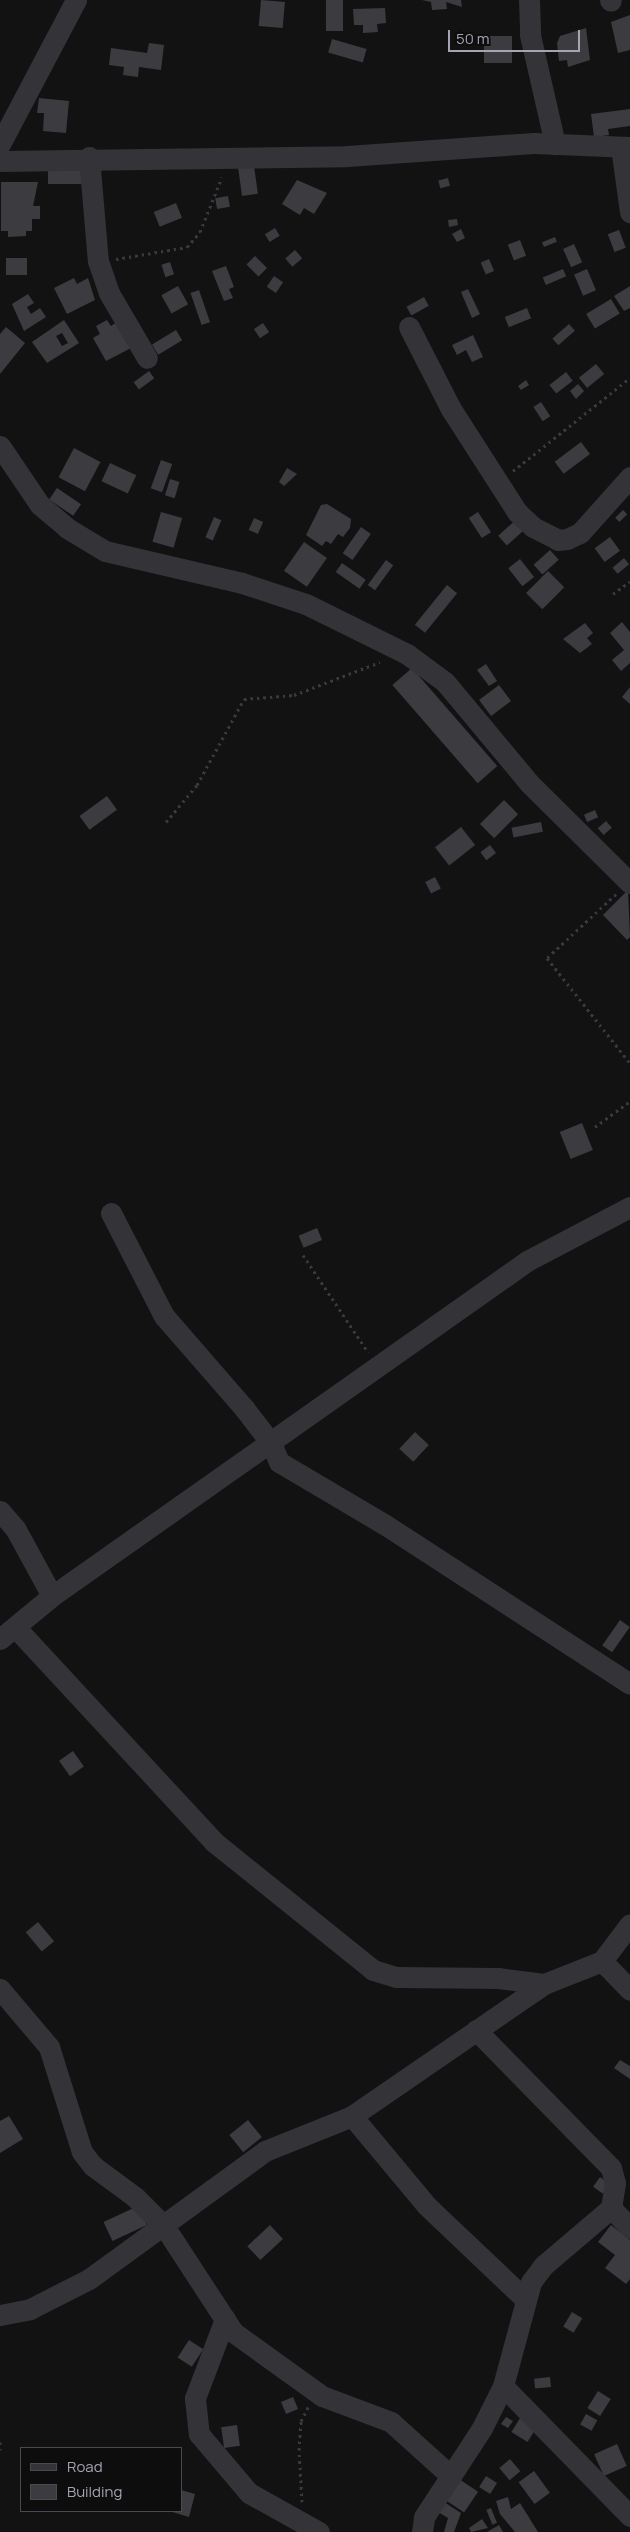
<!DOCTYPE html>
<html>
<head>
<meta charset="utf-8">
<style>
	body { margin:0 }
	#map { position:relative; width:630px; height:2532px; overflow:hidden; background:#121213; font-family:Manrope,sans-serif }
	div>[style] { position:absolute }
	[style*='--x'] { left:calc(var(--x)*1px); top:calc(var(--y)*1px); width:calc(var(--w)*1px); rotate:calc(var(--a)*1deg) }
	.building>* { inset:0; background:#3c3c40; transform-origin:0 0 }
	.path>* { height:3px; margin-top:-1.5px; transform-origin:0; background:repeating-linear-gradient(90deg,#39393f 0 2.5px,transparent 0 6.5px) }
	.minor>* { height:21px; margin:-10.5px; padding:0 10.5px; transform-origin:10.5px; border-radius:10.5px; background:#333338 }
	span { translate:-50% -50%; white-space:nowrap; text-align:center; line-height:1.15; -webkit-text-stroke:5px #0d0d0e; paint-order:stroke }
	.legend { position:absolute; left:20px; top:2447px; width:162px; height:65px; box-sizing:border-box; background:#0d0d0e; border:1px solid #494950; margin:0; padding:6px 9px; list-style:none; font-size:15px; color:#a4a4b3 }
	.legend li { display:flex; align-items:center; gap:10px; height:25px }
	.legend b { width:25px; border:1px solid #494950 }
	.scale { position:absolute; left:448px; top:30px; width:132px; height:22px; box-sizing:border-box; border:2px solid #a4a4b3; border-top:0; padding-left:6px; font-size:15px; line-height:18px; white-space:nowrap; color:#a4a4b3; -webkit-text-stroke:4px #0d0d0e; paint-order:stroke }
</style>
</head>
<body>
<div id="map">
	<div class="building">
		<div style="left:261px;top:0;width:24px;height:26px;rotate:5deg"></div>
		<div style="left:326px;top:0;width:17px;height:31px"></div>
		<div style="clip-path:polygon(422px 0,461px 0,462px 7px,446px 2px,447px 9px,432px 10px,431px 2px)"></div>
		<div style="clip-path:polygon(385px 8px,386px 23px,377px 24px,378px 32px,363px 33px,363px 25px,354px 25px,353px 9px)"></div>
		<div style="clip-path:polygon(630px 15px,630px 50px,618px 53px,611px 22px)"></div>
		<div style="clip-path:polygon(586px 28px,590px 60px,568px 67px,567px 60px,559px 61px,557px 43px,560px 36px)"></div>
		<div style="left:484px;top:36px;width:28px;height:27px"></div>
		<div style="left:332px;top:39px;width:36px;height:14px;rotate:16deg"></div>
		<div style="clip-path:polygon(149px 43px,164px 45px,161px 70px,139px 67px,138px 77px,123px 75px,124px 67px,109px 65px,111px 48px,147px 53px)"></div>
		<div style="clip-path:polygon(39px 98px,69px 101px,66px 133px,43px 131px,44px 113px,37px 113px)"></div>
		<div style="clip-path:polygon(630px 109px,630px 126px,608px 129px,609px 135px,594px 137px,591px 114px)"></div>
		<div style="left:254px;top:166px;width:28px;height:16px;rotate:82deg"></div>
		<div style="left:48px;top:170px;width:38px;height:14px"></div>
		<div style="left:448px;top:178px;width:8px;height:10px;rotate:76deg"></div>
		<div style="clip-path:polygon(297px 180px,327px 193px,314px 214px,304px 208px,300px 215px,282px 204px)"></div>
		<div style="clip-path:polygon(1px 182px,38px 182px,33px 206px,40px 206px,40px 219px,32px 219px,32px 231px,26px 231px,26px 236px,8px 237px,8px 231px,1px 231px)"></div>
		<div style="left:228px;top:196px;width:11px;height:13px;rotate:80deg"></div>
		<div style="left:176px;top:203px;width:16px;height:24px;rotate:68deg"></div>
		<div style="clip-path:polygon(457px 219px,458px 225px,449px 227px,448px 220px)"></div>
		<div style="left:275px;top:228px;width:9px;height:12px;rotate:58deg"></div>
		<div style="clip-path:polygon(461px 229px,465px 238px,457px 242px,452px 234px)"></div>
		<div style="left:619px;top:230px;width:19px;height:12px;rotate:69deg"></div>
		<div style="left:555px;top:237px;width:5px;height:14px;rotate:68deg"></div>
		<div style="left:520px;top:240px;width:17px;height:13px;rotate:69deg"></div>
		<div style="left:574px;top:244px;width:20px;height:12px;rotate:66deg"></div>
		<div style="left:295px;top:250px;width:11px;height:13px;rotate:49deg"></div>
		<div style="left:255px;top:256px;width:17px;height:12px;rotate:45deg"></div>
		<div style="left:6px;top:258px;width:21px;height:17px"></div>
		<div style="left:489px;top:259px;width:13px;height:9px;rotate:67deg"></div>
		<div style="left:170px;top:262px;width:13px;height:9px;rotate:72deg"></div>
		<div style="clip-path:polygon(226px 266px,234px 287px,229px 289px,233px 298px,224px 301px,212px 271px)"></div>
		<div style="left:563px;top:269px;width:8px;height:22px;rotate:67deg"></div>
		<div style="left:587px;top:269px;width:23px;height:14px;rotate:67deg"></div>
		<div style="left:274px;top:276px;width:11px;height:13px;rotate:34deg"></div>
		<div style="clip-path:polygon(74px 278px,77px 284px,88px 278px,95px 300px,67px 314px,54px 288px)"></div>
		<div style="left:178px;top:286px;width:21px;height:19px;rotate:61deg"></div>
		<div style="clip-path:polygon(630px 286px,630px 308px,624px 311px,614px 296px)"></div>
		<div style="clip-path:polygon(468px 289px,480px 314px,472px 318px,461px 292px)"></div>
		<div style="left:199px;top:290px;width:34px;height:9px;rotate:71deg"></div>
		<div style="clip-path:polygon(28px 294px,34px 303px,27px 307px,31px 314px,40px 308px,46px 317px,24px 331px,12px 304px)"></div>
		<div style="left:424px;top:297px;width:10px;height:20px;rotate:61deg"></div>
		<div style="left:611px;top:299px;width:17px;height:29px;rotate:59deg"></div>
		<div style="left:527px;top:308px;width:11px;height:24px;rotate:68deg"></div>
		<div style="clip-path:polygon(evenodd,64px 320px,79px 343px,47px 363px,32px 342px,64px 320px,62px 333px,68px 343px,62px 346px,56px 336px,62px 333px)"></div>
		<div style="clip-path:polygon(107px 320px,111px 326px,120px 320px,135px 346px,106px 361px,93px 338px,100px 334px,96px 326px)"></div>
		<div style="left:263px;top:323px;width:11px;height:11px;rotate:56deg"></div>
		<div style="left:569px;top:324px;width:9px;height:22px;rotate:49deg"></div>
		<div style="clip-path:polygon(6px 327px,25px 343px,0 374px,0 334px)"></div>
		<div style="left:176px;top:330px;width:12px;height:28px;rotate:59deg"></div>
		<div style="clip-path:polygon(473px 335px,483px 357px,472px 362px,466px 350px,457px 355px,452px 345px)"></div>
		<div style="left:596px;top:364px;width:13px;height:22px;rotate:51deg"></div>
		<div style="left:149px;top:371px;width:9px;height:19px;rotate:54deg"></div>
		<div style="left:566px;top:372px;width:11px;height:21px;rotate:52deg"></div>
		<div style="clip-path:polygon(526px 380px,529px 385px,521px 390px,518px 386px)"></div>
		<div style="clip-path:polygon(578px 384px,584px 391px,576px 399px,570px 391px)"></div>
		<div style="left:541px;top:402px;width:17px;height:9px;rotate:57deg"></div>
		<div style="left:581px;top:442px;width:15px;height:33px;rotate:53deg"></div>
		<div style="left:74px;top:448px;width:30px;height:33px;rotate:28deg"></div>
		<div style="left:161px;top:460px;width:12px;height:30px;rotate:20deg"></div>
		<div style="left:110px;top:463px;width:29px;height:20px;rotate:25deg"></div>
		<div style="clip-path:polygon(287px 468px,297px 474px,284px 486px,279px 482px)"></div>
		<div style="left:170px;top:479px;width:10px;height:17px;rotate:17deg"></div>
		<div style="left:57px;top:488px;width:29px;height:14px;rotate:34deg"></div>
		<div style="clip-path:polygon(327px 504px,351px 519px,350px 528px,343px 537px,338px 534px,331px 544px,326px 541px,322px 546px,306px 535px,321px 505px)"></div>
		<div style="left:623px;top:510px;width:6px;height:11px;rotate:45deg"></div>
		<div style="left:161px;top:512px;width:22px;height:31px;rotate:16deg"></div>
		<div style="left:478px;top:512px;width:24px;height:11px;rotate:57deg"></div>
		<div style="left:214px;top:517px;width:8px;height:22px;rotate:23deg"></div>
		<div style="left:519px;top:517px;width:13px;height:28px;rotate:48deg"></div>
		<div style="left:254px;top:518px;width:10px;height:13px;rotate:24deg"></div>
		<div style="left:361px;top:527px;width:12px;height:32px;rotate:35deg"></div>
		<div style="left:610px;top:537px;width:17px;height:19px;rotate:54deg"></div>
		<div style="left:304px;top:542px;width:28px;height:35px;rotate:35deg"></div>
		<div style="left:550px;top:550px;width:13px;height:22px;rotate:48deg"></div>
		<div style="left:624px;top:558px;width:8px;height:15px;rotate:50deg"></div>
		<div style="left:520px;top:559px;width:23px;height:15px;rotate:52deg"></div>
		<div style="left:386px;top:560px;width:9px;height:31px;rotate:36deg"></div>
		<div style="left:342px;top:563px;width:29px;height:11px;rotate:35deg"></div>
		<div style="left:548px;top:571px;width:23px;height:31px;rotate:45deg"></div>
		<div style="left:447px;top:585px;width:13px;height:51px;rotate:39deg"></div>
		<div style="clip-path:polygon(622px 622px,630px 632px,630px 663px,621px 671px,612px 660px,624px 650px,610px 633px)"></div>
		<div style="clip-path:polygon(585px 623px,593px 633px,587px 638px,592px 644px,580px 653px,563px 639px)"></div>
		<div style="clip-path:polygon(486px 664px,497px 681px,489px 686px,477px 670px)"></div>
		<div style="left:412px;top:668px;width:130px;height:26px;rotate:49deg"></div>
		<div style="left:499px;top:685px;width:20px;height:25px;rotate:53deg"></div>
		<div style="clip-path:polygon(630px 687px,630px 704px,622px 697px)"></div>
		<div style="left:107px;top:796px;width:17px;height:34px;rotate:54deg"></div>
		<div style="left:504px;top:800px;width:20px;height:34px;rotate:45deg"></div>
		<div style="left:595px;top:810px;width:8px;height:12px;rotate:67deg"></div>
		<div style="left:606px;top:821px;width:9px;height:11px;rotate:49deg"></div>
		<div style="left:541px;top:822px;width:10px;height:30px;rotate:79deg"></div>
		<div style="left:461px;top:827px;width:23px;height:33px;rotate:52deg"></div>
		<div style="left:490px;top:845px;width:10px;height:12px;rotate:53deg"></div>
		<div style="left:435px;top:877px;width:13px;height:11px;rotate:63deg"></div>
		<div style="clip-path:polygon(628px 890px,630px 937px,627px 940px,603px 915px)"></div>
		<div style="left:582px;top:1123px;width:29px;height:24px;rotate:68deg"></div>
		<div style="left:317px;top:1228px;width:13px;height:20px;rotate:67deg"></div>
		<div style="left:415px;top:1432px;width:19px;height:23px;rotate:43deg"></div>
		<div style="left:620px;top:1620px;width:12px;height:31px;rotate:35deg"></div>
		<div style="left:73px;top:1751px;width:19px;height:17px;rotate:55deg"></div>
		<div style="left:38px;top:1922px;width:25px;height:16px;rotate:50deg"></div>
		<div style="clip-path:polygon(620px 2060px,630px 2066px,630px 2079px,614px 2068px)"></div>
		<div style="clip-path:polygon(9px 2116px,23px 2139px,0 2153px,0 2121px)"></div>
		<div style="left:248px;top:2120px;width:22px;height:24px;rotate:51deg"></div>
		<div style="left:600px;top:2177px;width:12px;height:12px;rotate:35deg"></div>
		<div style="left:138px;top:2206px;width:21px;height:38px;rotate:65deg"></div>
		<div style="left:270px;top:2225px;width:19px;height:31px;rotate:47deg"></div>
		<div style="clip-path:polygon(611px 2225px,630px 2240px,630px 2279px,626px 2284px,605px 2268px,615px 2255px,598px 2242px)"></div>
		<div style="left:572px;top:2312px;width:12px;height:17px;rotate:31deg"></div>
		<div style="left:189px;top:2340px;width:17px;height:21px;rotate:33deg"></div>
		<div style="left:550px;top:2377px;width:10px;height:16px;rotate:84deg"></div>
		<div style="left:598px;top:2391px;width:15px;height:20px;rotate:32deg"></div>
		<div style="left:293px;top:2397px;width:13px;height:13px;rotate:67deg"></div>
		<div style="left:586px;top:2414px;width:13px;height:12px;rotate:29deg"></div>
		<div style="left:522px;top:2415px;width:19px;height:20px;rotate:32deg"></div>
		<div style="clip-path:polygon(506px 2417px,513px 2421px,508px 2428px,501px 2424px)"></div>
		<div style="left:237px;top:2425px;width:21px;height:16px;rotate:82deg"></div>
		<div style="left:617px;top:2444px;width:24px;height:25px;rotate:66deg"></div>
		<div style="left:510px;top:2459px;width:16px;height:14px;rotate:50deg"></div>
		<div style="left:534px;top:2471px;width:27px;height:19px;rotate:54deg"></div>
		<div style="left:486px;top:2476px;width:13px;height:13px;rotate:32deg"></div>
		<div style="left:459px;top:2479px;width:23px;height:25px;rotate:34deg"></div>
		<div style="clip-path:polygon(181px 2490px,195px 2494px,189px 2517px,169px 2511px,181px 2511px)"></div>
		<div style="clip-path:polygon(508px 2497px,511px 2509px,520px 2503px,538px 2532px,515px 2532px,500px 2514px,496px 2501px)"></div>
		<div style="clip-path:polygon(444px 2502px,461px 2513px,454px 2532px,444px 2532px,448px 2518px,438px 2512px)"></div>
		<div style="left:491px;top:2508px;width:16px;height:5px;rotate:68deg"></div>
		<div style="clip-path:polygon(482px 2519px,488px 2528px,471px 2532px,469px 2528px)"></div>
		<div style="clip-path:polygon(499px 2525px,503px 2532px,487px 2532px)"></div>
	</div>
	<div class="path">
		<div style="--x:116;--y:259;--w:72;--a:-9.6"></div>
		<div style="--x:187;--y:247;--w:20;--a:-49"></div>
		<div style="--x:200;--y:232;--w:59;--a:-68.2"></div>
		<div style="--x:513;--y:471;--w:149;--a:-38.5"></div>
		<div style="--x:613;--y:594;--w:21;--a:-37"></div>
		<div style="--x:166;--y:822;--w:48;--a:-50"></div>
		<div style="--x:197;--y:785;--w:98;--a:-61.3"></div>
		<div style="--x:244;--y:699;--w:50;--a:-4.6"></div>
		<div style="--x:294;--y:695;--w:92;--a:-21"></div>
		<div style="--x:616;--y:894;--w:94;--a:137.2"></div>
		<div style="--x:547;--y:958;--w:134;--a:51.7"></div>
		<div style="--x:595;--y:1127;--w:44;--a:-36.6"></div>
		<div style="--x:303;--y:1255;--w:117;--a:56.2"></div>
		<div style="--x:0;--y:2442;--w:8;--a:90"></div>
		<div style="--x:302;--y:2502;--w:52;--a:-93.3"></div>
		<div style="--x:299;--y:2450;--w:29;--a:-86"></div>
		<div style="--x:301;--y:2421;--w:16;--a:-63"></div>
	</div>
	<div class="minor">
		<div style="--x:529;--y:0;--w:35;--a:88"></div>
		<div style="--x:530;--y:35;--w:112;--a:77.1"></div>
		<div style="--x:610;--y:0;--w:1;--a:45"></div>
		<div style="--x:0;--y:144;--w:163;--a:-62.2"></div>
		<div style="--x:621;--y:147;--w:66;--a:82.1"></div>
		<div style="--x:89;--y:157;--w:104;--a:85.1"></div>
		<div style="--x:98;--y:261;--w:34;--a:71"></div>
		<div style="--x:109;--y:293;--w:75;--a:59.7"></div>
		<div style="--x:0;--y:161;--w:347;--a:-0.8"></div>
		<div style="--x:347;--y:156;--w:187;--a:-4"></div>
		<div style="--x:534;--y:143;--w:96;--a:2.4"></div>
		<div style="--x:409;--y:327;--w:92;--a:62.9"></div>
		<div style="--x:451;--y:409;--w:122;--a:57.3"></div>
		<div style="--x:517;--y:512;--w:22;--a:43"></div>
		<div style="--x:533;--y:527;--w:28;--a:27"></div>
		<div style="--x:558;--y:540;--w:9;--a:-6"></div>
		<div style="--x:567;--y:539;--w:14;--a:-25"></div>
		<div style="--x:580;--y:533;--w:75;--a:-48.2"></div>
		<div style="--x:0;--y:446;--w:71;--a:55.9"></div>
		<div style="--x:40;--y:505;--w:35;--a:40"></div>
		<div style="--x:67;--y:528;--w:44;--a:31.2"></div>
		<div style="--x:105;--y:551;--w:141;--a:13.1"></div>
		<div style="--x:242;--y:583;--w:67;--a:18.2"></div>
		<div style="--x:306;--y:604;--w:113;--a:26.3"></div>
		<div style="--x:407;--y:654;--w:47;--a:36.4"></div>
		<div style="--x:445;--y:682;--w:133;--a:50.2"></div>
		<div style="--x:530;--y:784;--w:141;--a:44.7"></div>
		<div style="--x:111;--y:1213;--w:116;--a:62.8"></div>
		<div style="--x:164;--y:1316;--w:122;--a:49"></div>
		<div style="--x:244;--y:1408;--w:44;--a:52.4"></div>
		<div style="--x:271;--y:1443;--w:21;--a:67"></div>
		<div style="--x:279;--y:1462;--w:122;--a:30.6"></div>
		<div style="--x:384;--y:1524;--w:293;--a:33"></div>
		<div style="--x:0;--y:1511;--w:23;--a:49"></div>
		<div style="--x:15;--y:1528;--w:77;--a:61.4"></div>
		<div style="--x:16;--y:1628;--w:292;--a:47.2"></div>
		<div style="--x:214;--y:1842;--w:204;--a:38.8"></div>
		<div style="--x:373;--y:1970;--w:24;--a:17"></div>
		<div style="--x:396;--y:1977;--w:102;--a:0.6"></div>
		<div style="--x:498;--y:1978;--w:46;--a:7.4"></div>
		<div style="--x:0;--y:1639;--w:67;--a:-39.6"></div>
		<div style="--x:52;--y:1596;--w:581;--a:-35.19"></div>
		<div style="--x:527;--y:1261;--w:116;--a:-27.7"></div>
		<div style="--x:602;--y:1961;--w:40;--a:46"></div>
		<div style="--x:0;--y:1989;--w:76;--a:49.8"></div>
		<div style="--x:49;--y:2047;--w:110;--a:72.6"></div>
		<div style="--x:82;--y:2152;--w:18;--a:52"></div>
		<div style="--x:93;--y:2166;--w:52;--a:36.4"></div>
		<div style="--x:135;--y:2197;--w:41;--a:45"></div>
		<div style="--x:164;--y:2226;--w:126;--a:56.9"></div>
		<div style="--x:233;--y:2332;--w:110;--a:35.7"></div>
		<div style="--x:322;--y:2396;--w:74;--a:20.6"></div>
		<div style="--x:391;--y:2422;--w:81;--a:42"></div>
		<div style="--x:476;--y:2030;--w:193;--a:45.6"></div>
		<div style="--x:611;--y:2168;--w:16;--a:75"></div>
		<div style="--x:615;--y:2183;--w:25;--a:99"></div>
		<div style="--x:611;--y:2208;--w:28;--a:46"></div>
		<div style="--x:352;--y:2116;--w:117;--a:50.2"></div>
		<div style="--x:427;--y:2206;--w:135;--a:43.5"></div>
		<div style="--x:0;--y:2315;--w:31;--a:-11"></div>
		<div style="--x:30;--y:2309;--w:66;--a:-27"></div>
		<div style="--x:89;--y:2279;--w:218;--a:-36"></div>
		<div style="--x:265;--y:2151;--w:94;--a:-21.9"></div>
		<div style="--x:352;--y:2116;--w:233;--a:-34.5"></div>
		<div style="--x:544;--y:1984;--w:62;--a:-21.6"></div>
		<div style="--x:602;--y:1961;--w:46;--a:-52.9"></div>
		<div style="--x:225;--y:2319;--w:85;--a:110.8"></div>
		<div style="--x:195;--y:2398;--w:36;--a:84"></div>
		<div style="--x:199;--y:2434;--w:77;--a:49.7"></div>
		<div style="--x:249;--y:2493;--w:80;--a:29.1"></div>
		<div style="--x:503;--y:2386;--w:182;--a:45.7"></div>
		<div style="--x:422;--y:2532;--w:15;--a:-82"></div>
		<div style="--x:424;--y:2517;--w:106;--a:-56.9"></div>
		<div style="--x:482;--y:2428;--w:47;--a:-63.4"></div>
		<div style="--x:503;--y:2386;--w:108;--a:-74.9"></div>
		<div style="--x:531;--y:2282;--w:21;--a:-53"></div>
		<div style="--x:544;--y:2265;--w:88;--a:-40.4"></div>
	</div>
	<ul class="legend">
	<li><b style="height:6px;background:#333338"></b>Road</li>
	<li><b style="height:14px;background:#3c3c40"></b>Building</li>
	</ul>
	<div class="scale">50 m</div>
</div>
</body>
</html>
